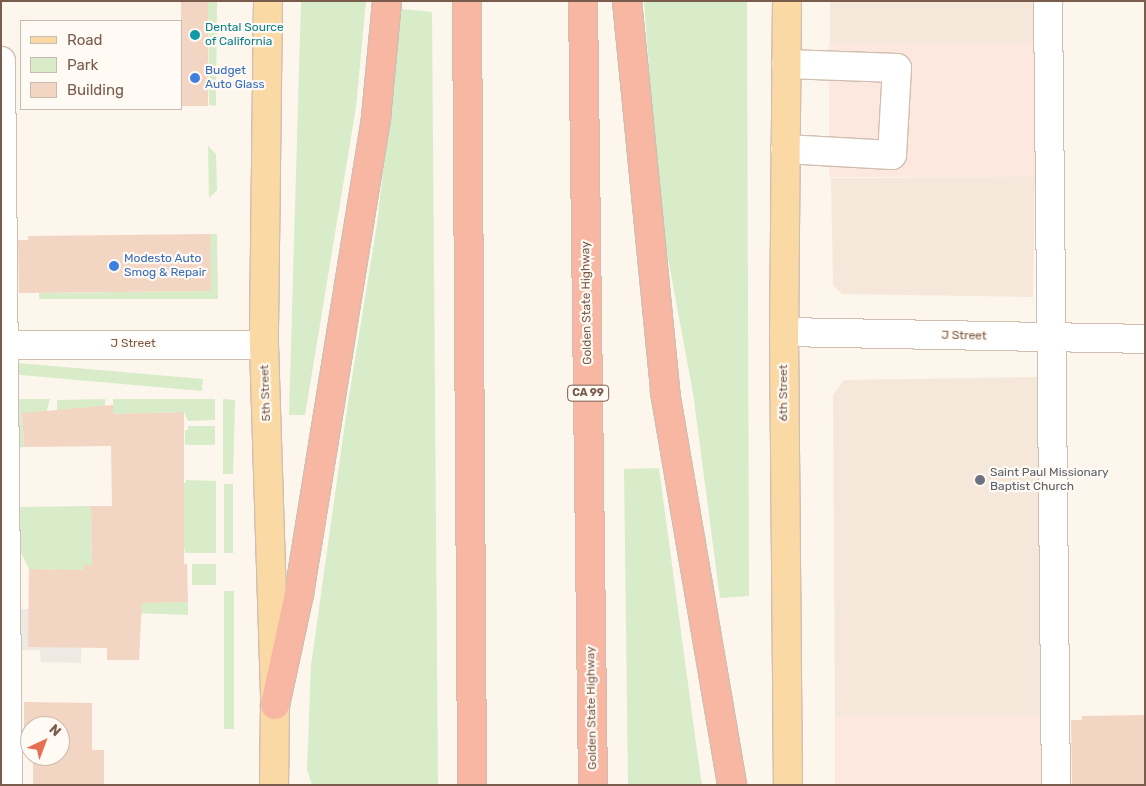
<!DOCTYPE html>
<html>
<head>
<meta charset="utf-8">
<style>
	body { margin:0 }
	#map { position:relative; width:1146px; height:786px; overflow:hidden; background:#fdf6ec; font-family:Rubik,sans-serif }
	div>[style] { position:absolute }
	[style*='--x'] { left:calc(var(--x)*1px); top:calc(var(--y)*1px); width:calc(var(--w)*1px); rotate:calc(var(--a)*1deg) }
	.residential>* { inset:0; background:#f5e8da; transform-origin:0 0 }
	.commercial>* { inset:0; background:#fde8e0; transform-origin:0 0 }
	.industrial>* { inset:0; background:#efe9e4 }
	.green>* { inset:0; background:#d8ecc9; transform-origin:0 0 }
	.building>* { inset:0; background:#f3d5c3; transform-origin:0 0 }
	.roads { filter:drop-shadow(1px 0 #d1beb0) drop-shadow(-1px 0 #d1beb0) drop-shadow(0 1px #d1beb0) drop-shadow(0 -1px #d1beb0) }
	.minor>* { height:28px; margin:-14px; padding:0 14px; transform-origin:14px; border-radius:14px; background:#fff }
	.major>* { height:28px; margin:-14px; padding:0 14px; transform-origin:14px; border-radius:14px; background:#fbd9a5 }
	.highway>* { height:28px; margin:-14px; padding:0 14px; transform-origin:14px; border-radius:14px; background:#f7b7a3 }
	.dots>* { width:14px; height:14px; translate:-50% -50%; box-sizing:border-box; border:2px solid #fffaf3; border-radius:50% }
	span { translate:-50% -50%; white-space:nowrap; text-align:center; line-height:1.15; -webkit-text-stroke:4.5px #fffaf3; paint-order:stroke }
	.shield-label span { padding:1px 4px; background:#fffaf3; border:1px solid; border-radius:4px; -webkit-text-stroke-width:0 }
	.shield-label { font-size:11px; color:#7a5c4d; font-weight:700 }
	.culture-label { font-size:12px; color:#0d838f }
	.left { translate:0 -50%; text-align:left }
	.shop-label { font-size:12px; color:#366cbe }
	.street-label { font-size:12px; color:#7a5c4d }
	.worship-label { font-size:12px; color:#5b616d }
	.frame { position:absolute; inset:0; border:2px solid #7a5c4d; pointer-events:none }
	.legend { position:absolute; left:20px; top:20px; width:162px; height:90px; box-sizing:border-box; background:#fffaf3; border:1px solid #cabbb1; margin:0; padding:6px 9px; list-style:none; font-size:15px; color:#7a5c4d }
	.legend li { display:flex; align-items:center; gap:10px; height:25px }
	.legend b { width:25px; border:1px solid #cabbb1 }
	.north { position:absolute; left:20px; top:716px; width:50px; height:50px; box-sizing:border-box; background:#fffaf3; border:1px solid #cabbb1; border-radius:50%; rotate:43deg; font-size:14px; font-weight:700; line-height:20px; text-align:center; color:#7a5c4d }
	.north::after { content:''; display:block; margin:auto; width:18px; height:22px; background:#e76f51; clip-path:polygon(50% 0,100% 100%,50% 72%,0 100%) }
</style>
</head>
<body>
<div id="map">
	<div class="residential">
		<div style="left:830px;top:1px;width:204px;height:48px"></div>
		<div style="clip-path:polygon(1035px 177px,1033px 297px,842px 294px,833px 285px,831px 178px)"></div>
		<div style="clip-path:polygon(1037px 377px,1041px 716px,835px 716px,833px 395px,844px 380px)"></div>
	</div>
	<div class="commercial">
		<div style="left:1035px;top:43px;width:134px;height:206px;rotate:90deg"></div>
		<div style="left:835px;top:716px;width:206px;height:69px"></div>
	</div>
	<div class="industrial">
		<div style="clip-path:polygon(21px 609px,82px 610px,81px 663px,41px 662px,40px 650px,21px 650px)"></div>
	</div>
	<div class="green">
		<div style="clip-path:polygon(208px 1px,217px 1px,216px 106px,209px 105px)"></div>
		<div style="clip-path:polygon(301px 1px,366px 1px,356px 107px,305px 415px,289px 415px)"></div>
		<div style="clip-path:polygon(644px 1px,747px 1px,749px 596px,720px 598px,693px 393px,660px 215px)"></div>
		<div style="clip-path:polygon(402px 9px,432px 12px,438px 785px,312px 785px,307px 770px,311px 665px,348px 402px,377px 224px)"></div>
		<div style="clip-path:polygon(208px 146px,216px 154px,217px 190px,209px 198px)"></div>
		<div style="clip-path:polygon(210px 234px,217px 234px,218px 299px,39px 299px,39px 293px,210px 291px)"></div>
		<div style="left:203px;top:379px;width:12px;height:185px;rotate:95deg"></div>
		<div style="clip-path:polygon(14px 399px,50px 399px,46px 413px,22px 413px,24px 447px,16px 448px)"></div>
		<div style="clip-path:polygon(105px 399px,105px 406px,57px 414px,57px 400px)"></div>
		<div style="clip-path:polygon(113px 399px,215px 399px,215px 420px,188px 421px,184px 412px,113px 414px)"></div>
		<div style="clip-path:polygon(223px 399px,235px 400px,233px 474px,223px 474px)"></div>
		<div style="clip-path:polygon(188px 426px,215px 426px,215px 445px,185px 445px,185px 430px,188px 430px)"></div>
		<div style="clip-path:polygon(659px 468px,698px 758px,702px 785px,628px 785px,624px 469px)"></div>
		<div style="clip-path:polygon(186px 480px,216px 481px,216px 553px,185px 553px,175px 483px,186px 483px)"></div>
		<div style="left:224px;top:484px;width:9px;height:69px"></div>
		<div style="clip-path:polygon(91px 506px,92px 565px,83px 566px,84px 604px,188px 602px,188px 615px,54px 610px,54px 569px,29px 569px,20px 551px,19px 507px)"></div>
		<div style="left:192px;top:564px;width:24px;height:21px"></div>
		<div style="left:224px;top:591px;width:10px;height:138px"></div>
	</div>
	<div class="building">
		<div style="left:181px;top:1px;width:27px;height:105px"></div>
		<div style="clip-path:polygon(210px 234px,211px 291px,19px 293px,18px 240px,28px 240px,28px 236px)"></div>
		<div style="clip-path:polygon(113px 405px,113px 414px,184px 412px,184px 564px,187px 564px,188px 602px,142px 603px,139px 660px,107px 660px,107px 648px,28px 647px,29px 569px,83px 570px,83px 565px,92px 565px,91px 506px,112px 506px,111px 446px,24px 447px,22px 413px)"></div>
		<div style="clip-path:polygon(24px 702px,92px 703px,92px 750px,104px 750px,104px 785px,33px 785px,33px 756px,60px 756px,60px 726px,30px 726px,30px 747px,24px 747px)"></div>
		<div style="clip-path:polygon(1145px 715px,1145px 785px,1072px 785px,1071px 720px,1082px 720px,1082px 716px)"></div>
	</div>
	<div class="roads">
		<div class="minor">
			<div style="--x:1048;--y:1;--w:784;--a:89.42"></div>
			<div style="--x:1;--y:61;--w:724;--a:89.45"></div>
			<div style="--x:785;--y:149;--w:107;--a:3.2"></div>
			<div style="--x:892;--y:155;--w:87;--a:-86.7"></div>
			<div style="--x:897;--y:68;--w:111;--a:-177.9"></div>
			<div style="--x:784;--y:332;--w:361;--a:1.1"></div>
			<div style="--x:1;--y:345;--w:263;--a:0"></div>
		</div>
		<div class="major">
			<div style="--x:268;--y:1;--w:344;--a:90.7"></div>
			<div style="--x:264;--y:345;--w:360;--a:88.2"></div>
			<div style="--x:275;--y:705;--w:80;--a:90.7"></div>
			<div style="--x:787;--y:1;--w:331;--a:90.5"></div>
			<div style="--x:784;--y:332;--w:453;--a:89.5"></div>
		</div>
		<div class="highway">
			<div style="--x:467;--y:1;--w:784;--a:89.63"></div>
			<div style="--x:583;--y:1;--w:784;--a:89.27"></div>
			<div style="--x:627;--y:1;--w:393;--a:84.4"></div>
			<div style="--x:665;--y:392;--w:399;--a:80.3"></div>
			<div style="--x:275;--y:705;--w:114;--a:-77.8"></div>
			<div style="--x:299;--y:594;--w:482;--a:-80.8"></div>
			<div style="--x:376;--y:118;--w:118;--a:-84.6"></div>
		</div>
	</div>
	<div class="dots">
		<div style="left:195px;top:35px;background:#0f9aa8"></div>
		<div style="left:195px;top:78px;background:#3f7fe0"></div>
		<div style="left:114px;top:266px;background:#3f7fe0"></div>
		<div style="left:980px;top:480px;background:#6b7280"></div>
	</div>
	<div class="shield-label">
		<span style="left:588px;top:393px">CA 99</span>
	</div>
	<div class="culture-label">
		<span class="left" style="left:205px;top:35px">Dental Source<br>of California</span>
	</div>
	<div class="shop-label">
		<span class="left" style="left:205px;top:78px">Budget<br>Auto Glass</span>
		<span class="left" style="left:124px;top:266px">Modesto Auto<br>Smog &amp; Repair</span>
	</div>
	<div class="street-label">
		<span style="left:587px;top:303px;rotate:-91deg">Golden State Highway</span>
		<span style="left:964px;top:336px;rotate:1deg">J Street</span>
		<span style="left:133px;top:344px">J Street</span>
		<span style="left:266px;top:393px;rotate:-92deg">5th Street</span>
		<span style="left:784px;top:393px;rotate:-90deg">6th Street</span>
		<span style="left:592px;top:708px;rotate:-91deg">Golden State Highway</span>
	</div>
	<div class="worship-label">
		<span class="left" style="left:990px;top:480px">Saint Paul Missionary<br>Baptist Church</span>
	</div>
	<div class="frame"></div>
	<ul class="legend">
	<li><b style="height:6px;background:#fbd9a5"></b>Road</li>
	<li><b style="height:14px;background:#d8ecc9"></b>Park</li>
	<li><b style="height:14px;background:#f3d5c3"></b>Building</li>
	</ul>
	<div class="north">N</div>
</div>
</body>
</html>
